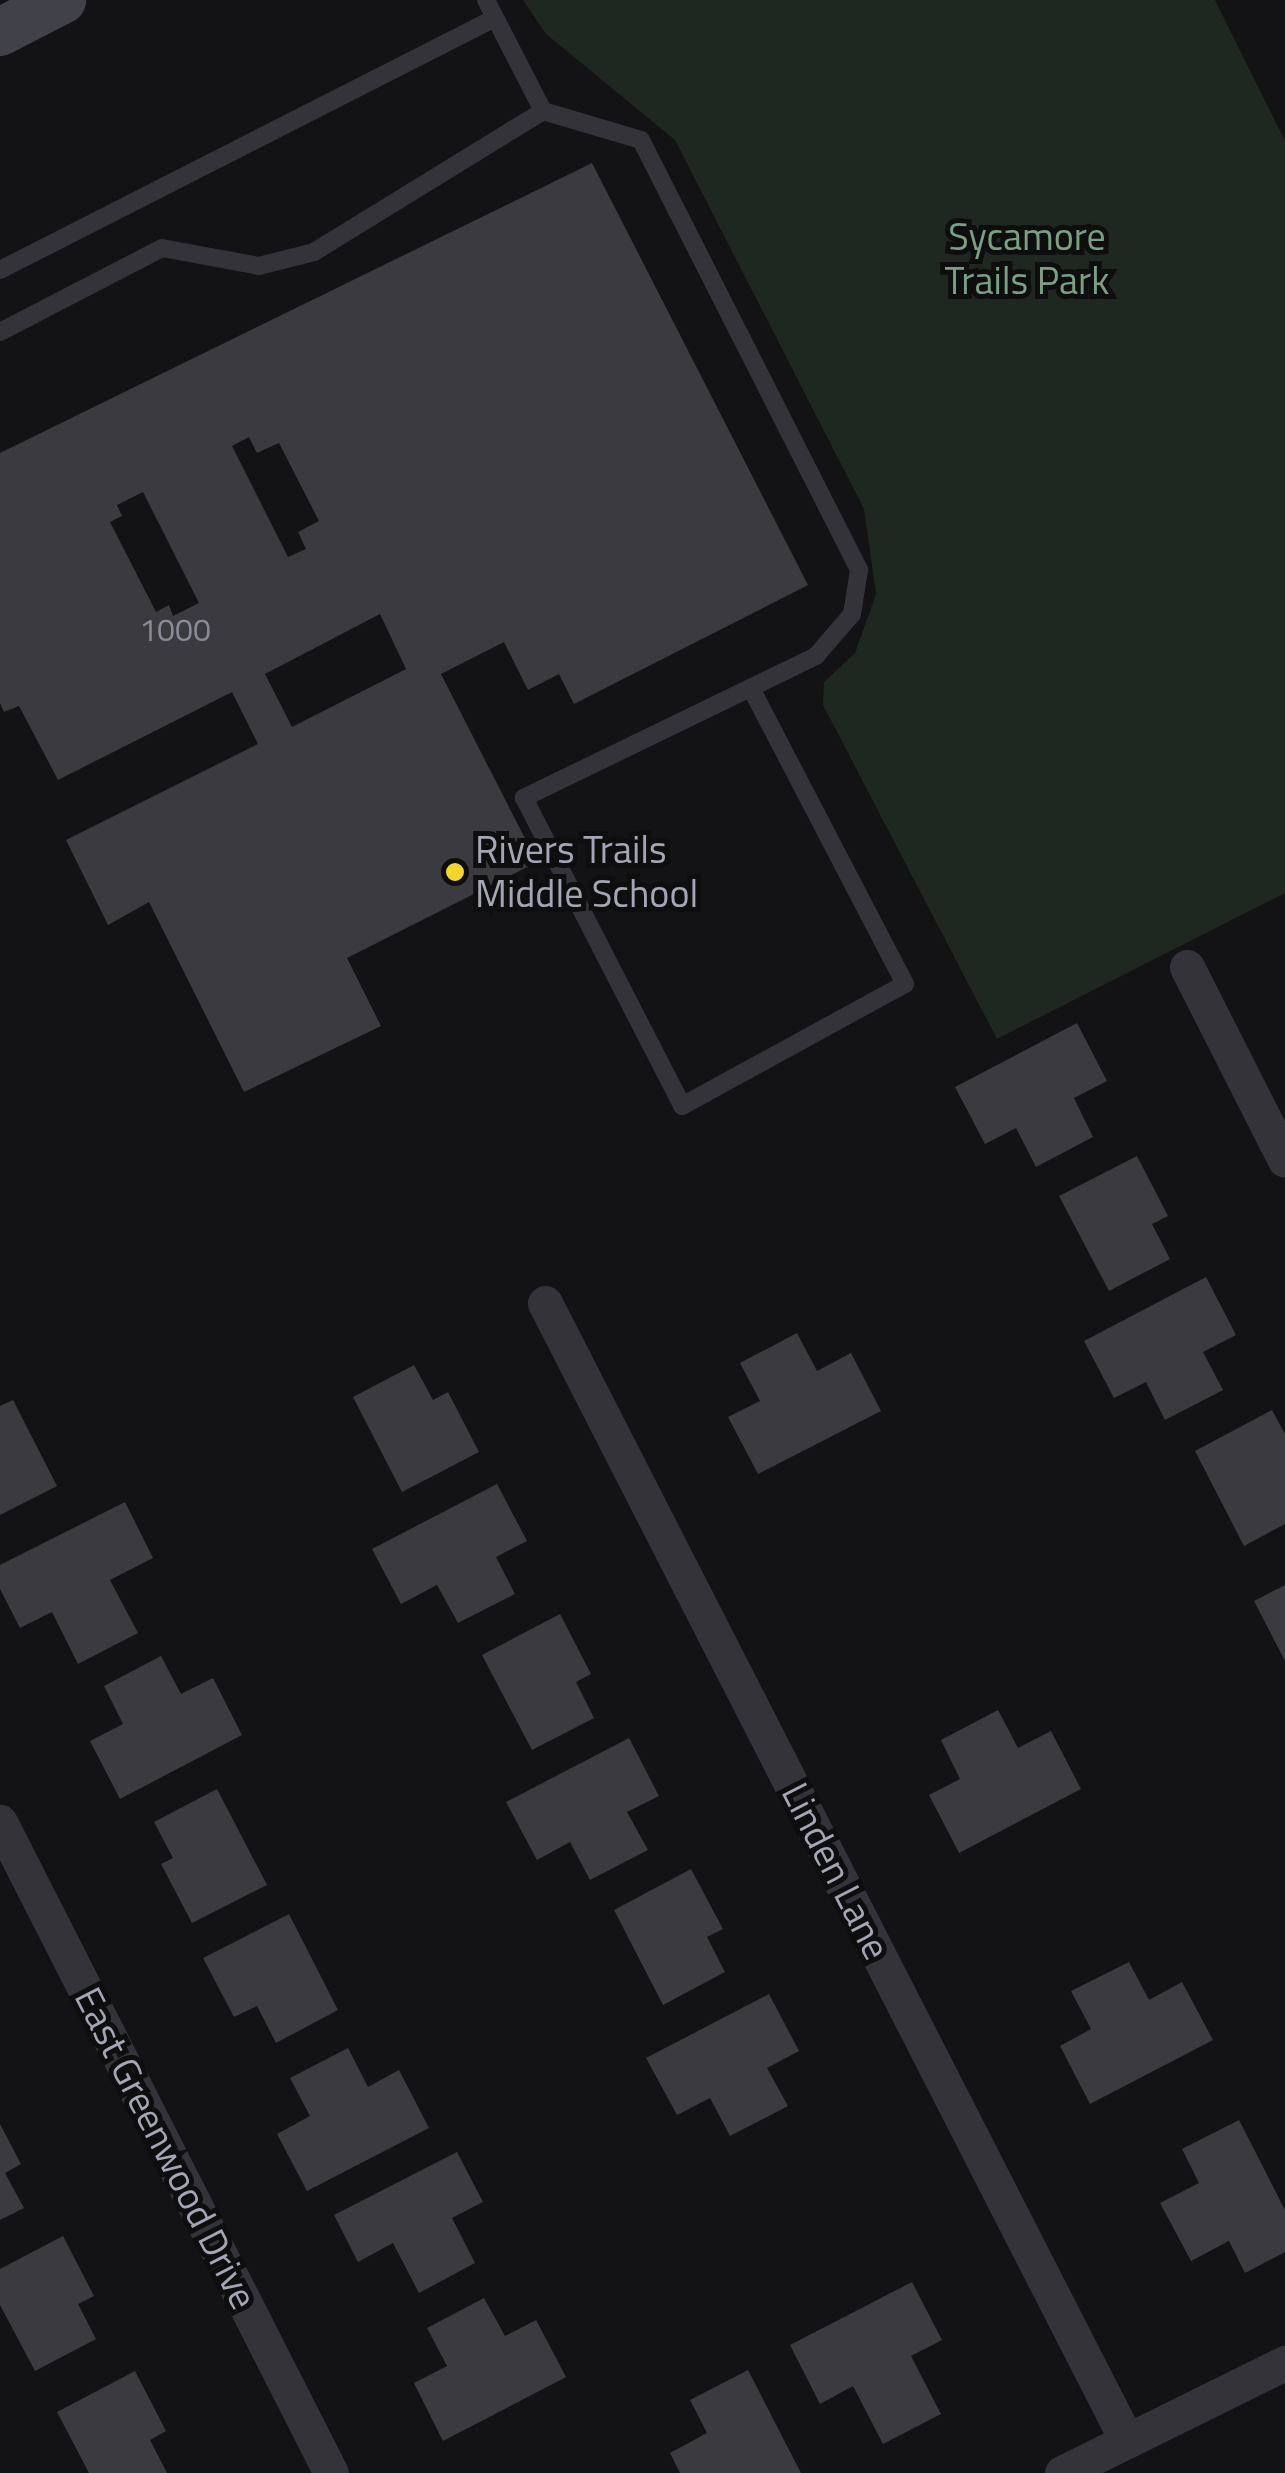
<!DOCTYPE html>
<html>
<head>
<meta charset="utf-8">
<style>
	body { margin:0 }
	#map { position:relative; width:1285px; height:2473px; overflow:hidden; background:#131214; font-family:"Titillium Web",sans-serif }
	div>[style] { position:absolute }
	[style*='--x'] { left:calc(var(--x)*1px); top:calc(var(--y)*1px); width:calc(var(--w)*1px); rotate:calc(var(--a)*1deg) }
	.green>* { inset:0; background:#1f2721 }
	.building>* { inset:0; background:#3a3a3f }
	.service>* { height:18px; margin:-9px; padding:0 9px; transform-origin:9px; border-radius:9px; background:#343339 }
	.minor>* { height:35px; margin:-17.5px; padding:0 17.5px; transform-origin:17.5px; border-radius:17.5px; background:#343339 }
	.secondary>* { height:48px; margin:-24px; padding:0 24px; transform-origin:24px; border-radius:24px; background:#414249 }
	.dots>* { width:28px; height:28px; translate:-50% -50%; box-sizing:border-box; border:5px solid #0e0e0f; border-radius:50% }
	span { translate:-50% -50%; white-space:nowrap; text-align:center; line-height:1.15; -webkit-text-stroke:10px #0e0e0f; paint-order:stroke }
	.number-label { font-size:32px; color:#8a8b98 }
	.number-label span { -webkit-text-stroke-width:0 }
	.park-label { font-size:38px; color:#7aa084 }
	.poi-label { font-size:38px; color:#a4a6b5 }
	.left { translate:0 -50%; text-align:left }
	.street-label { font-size:38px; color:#a4a6b5 }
</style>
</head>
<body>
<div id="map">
	<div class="green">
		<div style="clip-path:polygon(523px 0,1215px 0,1285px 141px,1285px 893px,997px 1039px,823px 705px,824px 682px,855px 653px,876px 594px,864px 509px,675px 140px,546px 34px)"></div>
	</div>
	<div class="building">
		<div style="clip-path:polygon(evenodd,592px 163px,808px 585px,574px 704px,559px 674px,528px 690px,504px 642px,441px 674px,537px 862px,347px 958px,381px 1026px,244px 1092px,149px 902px,108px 925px,66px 840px,258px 744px,232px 692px,58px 780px,19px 706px,4px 712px,0 703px,0 453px,592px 163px,249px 437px,257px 453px,279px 443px,319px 521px,298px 532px,306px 549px,288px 557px,232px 446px,249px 437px,592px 163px,143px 492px,199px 603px,173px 616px,169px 605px,156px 612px,110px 522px,122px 516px,117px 505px,143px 492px,592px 163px,380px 614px,406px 669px,292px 727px,265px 674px,380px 614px)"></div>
		<div style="clip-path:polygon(1077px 1023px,1107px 1081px,1074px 1098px,1093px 1137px,1036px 1167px,1016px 1128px,985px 1144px,955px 1087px)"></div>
		<div style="clip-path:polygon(1137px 1156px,1168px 1216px,1152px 1224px,1170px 1259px,1109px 1291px,1059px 1196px)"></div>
		<div style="clip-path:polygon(1206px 1277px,1236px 1335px,1203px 1352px,1223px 1390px,1165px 1420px,1146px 1382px,1114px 1398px,1084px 1341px)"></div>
		<div style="clip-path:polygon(797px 1333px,817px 1371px,851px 1353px,881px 1411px,758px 1474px,728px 1417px,760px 1401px,740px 1363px)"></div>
		<div style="clip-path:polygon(414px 1365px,433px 1400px,448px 1392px,479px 1452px,402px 1492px,353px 1397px)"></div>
		<div style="clip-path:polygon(13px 1400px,57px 1486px,0 1515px,0 1406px)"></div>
		<div style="clip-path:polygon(1272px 1410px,1285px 1434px,1285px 1524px,1244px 1546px,1195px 1451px)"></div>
		<div style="clip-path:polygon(497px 1484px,527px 1541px,496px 1557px,515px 1594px,458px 1623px,437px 1585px,401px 1604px,372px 1549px)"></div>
		<div style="clip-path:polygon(125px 1502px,153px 1558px,110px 1580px,138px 1633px,78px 1664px,52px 1612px,20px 1628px,0 1589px,0 1565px)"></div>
		<div style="clip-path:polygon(1285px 1585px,1285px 1661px,1254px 1601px)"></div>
		<div style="clip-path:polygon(560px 1614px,591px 1674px,576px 1682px,594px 1718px,532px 1750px,482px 1655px)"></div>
		<div style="clip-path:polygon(161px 1656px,181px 1694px,213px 1678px,242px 1735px,120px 1799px,90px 1741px,123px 1724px,104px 1686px)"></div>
		<div style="clip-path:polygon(998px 1710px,1018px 1748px,1051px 1731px,1081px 1789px,959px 1853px,929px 1795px,960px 1779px,941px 1740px)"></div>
		<div style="clip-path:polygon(629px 1738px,659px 1796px,627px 1812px,648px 1850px,590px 1880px,570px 1842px,537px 1860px,506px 1802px)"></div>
		<div style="clip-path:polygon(217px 1789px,267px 1885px,192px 1923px,161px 1864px,173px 1858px,154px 1822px)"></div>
		<div style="clip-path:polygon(691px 1869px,723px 1929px,707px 1937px,725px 1972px,663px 2005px,614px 1910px)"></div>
		<div style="clip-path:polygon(289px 1914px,338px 2010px,276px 2043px,257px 2006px,234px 2017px,203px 1958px)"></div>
		<div style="clip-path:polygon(1129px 1962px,1149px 2000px,1182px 1982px,1213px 2040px,1090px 2104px,1060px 2046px,1091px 2029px,1071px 1991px)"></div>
		<div style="clip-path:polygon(769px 1994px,799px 2051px,767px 2068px,788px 2106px,730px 2136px,710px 2098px,677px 2115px,646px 2058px)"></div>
		<div style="clip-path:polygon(348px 2048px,368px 2087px,399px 2070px,429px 2128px,307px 2191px,277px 2134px,310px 2116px,290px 2078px)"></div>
		<div style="clip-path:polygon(1239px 2120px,1285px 2210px,1285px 2252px,1245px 2273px,1229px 2241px,1191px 2261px,1160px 2203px,1199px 2183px,1182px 2149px)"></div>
		<div style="clip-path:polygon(0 2124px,21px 2164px,5px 2173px,24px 2208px,0 2220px)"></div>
		<div style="clip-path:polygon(457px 2152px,483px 2202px,452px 2218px,475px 2263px,419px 2293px,393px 2243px,358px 2262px,334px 2215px)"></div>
		<div style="clip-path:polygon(63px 2236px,94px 2296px,78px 2304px,96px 2339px,35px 2371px,0 2305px,0 2269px)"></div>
		<div style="clip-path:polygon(912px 2282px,942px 2340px,911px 2356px,941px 2414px,883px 2444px,853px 2386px,820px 2404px,790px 2345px)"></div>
		<div style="clip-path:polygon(484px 2298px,505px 2336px,536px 2320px,566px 2377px,443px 2441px,414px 2383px,447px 2366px,427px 2328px)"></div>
		<div style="clip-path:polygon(748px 2370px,801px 2473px,680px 2473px,670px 2453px,707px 2433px,690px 2400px)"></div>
		<div style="clip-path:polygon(135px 2371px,166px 2431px,150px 2440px,167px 2473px,89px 2473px,57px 2412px)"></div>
	</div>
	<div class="service">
		<div style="--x:486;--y:0;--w:125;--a:62.8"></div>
		<div style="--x:543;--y:111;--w:102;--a:16.5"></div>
		<div style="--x:641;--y:140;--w:482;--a:63.1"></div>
		<div style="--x:859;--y:570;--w:45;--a:99"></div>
		<div style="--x:852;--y:614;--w:55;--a:130.6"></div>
		<div style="--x:816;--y:656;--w:325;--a:154.1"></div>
		<div style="--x:524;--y:798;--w:346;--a:62.8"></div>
		<div style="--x:682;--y:1106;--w:254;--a:-28.7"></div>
		<div style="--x:905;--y:984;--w:334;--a:-117.5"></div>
		<div style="--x:0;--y:270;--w:555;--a:-26.98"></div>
		<div style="--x:0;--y:332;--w:182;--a:-27.4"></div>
		<div style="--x:162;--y:248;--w:99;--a:10.5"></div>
		<div style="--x:259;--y:266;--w:57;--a:-14.3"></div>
		<div style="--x:314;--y:252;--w:269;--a:-31.6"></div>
	</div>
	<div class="minor">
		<div style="--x:1187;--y:967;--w:216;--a:63.1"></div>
		<div style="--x:545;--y:1303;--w:1276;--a:62.91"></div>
		<div style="--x:0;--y:1822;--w:730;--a:63.05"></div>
		<div style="--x:1062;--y:2473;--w:249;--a:-26.3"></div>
	</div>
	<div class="secondary">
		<div style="--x:0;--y:32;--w:70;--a:-27.3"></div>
	</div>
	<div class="dots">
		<div style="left:455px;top:872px;background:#f4d62b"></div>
	</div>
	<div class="number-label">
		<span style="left:175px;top:629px">1000</span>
	</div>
	<div class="park-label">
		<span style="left:1027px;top:259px">Sycamore<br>Trails Park</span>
	</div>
	<div class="poi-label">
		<span class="left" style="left:475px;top:872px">Rivers Trails<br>Middle School</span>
	</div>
	<div class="street-label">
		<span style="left:836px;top:1871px;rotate:63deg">Linden Lane</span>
		<span style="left:166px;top:2148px;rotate:63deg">East Greenwood Drive</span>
	</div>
</div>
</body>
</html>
